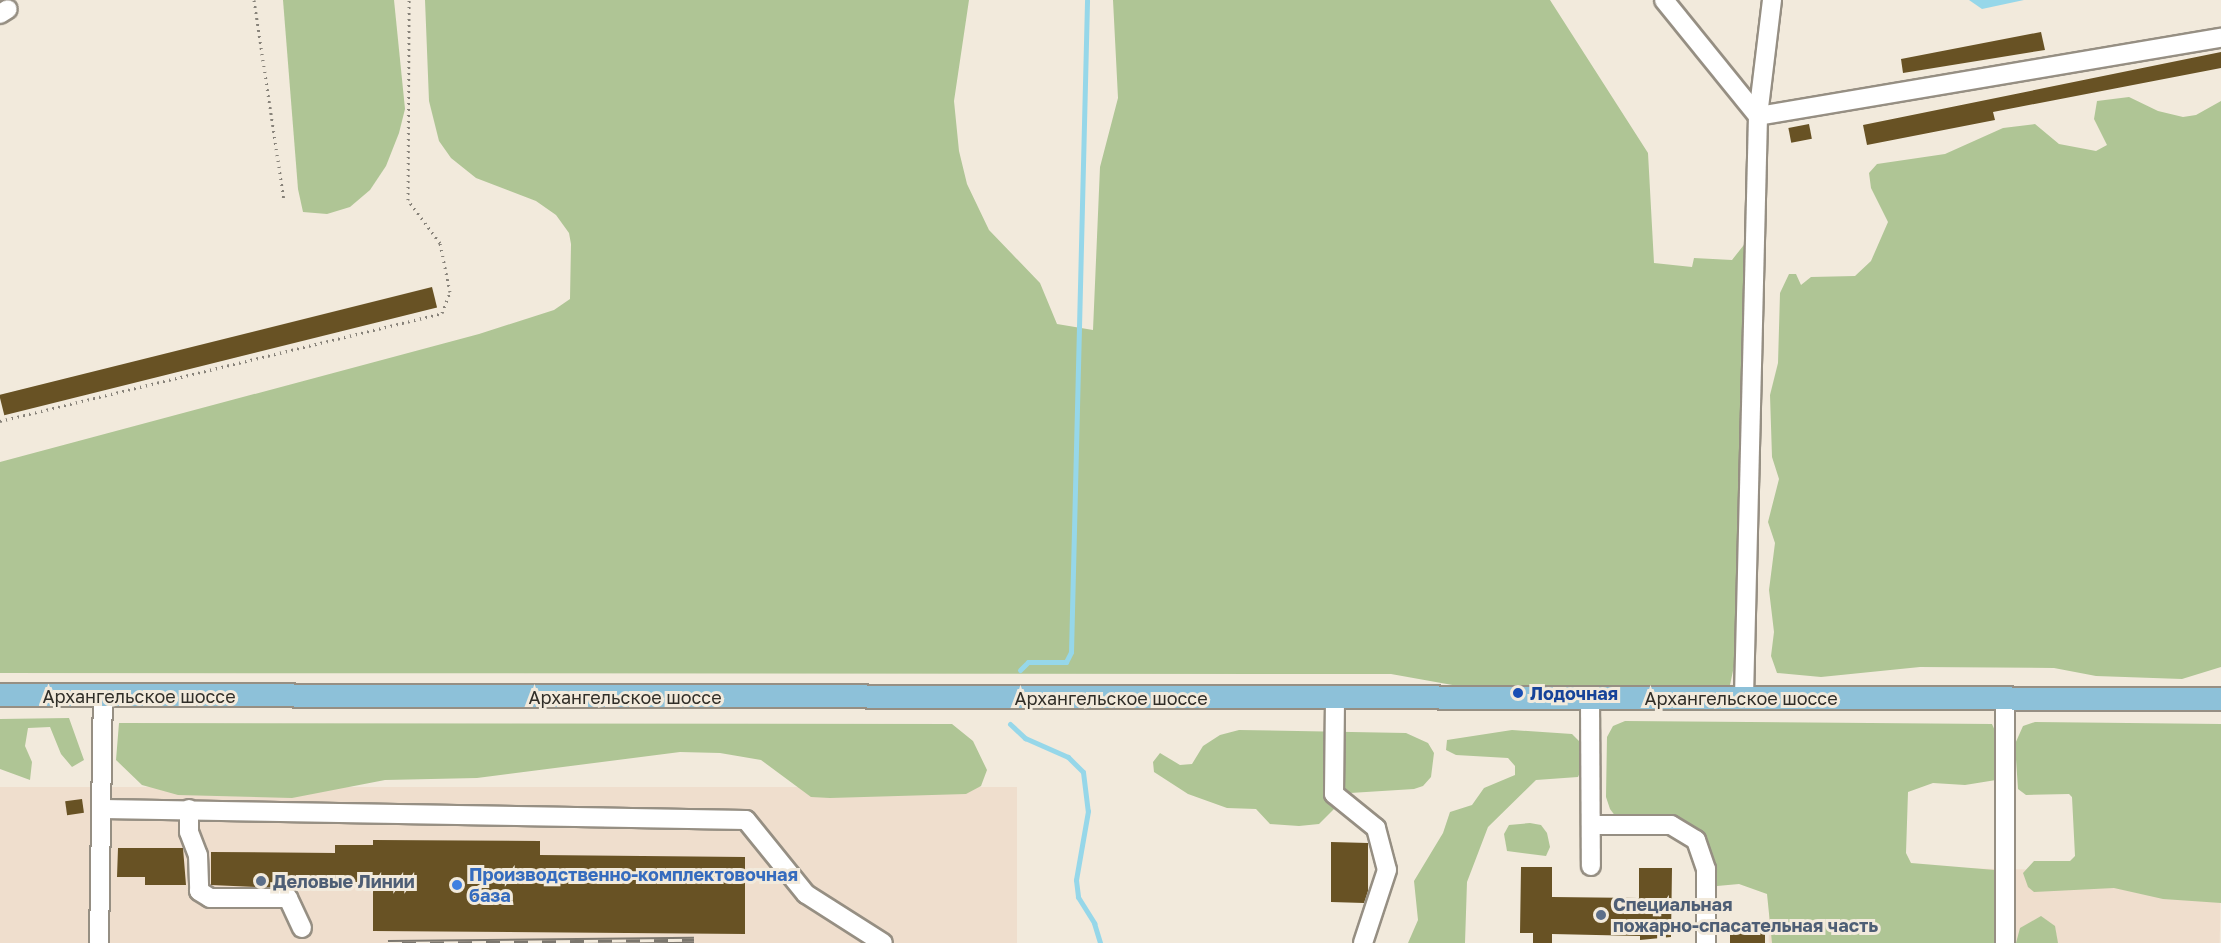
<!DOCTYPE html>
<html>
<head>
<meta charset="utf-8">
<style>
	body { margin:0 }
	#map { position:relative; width:2221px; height:943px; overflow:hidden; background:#f2eadc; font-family:"Golos Text",sans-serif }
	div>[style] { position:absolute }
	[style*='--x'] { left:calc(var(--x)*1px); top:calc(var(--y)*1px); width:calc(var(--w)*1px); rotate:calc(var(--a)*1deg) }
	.industrial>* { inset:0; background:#efdecd; transform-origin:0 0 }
	.green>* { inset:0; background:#afc595 }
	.water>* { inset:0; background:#96d7e9 }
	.stream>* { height:5px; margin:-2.5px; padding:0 2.5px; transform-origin:2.5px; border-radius:2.5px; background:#96d7e9 }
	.building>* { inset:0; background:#685224; transform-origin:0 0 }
	.path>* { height:3px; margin-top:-1.5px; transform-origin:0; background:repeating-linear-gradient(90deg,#88837a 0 1.5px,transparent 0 6px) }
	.roads { filter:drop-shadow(2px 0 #968f83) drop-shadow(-2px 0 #968f83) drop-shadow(0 2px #968f83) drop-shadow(0 -2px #968f83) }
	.minor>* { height:18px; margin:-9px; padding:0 9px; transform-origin:9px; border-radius:9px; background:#fff }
	.major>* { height:22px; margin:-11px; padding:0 11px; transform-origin:11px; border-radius:11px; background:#8dc1d9 }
	.rail>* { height:7px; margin-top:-3.5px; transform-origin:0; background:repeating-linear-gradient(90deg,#f2eadc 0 14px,#7c776e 0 28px); box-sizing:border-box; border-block:2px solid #7c776e }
	.dots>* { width:16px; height:16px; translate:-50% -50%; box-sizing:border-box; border:3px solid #f2eadc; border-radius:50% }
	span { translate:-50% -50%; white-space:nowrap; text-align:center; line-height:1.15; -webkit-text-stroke:6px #f2eadc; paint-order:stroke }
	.transit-label { font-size:18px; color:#164399; font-weight:700 }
	.left { translate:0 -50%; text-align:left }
	.street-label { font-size:18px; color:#302e28 }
	.shop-label { font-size:18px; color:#366cbe; font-weight:700 }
	.service-label { font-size:18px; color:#4e5e75; font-weight:700 }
</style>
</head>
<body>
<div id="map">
	<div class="industrial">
		<div style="left:0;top:787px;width:1017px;height:156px"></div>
		<div style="left:1770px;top:865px;width:451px;height:78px;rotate:1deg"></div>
	</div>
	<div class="green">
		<div style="clip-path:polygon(283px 0,394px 0,405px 109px,399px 133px,386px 166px,370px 190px,350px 207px,327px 214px,303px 212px,298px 189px)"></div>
		<div style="clip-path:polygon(425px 0,969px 0,954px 101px,959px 151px,967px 184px,989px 230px,1040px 283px,1057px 324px,1093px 330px,1100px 167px,1118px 98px,1113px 0,1550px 0,1648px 153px,1654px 263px,1692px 267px,1694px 258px,1732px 260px,1747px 241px,1738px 647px,1730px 685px,1458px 686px,1391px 674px,0 673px,0 462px,479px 334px,554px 310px,570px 299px,571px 244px,569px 233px,556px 215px,536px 201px,476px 178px,451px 158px,439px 141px,429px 101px)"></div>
		<div style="clip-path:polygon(2129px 97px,2158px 111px,2183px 117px,2196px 115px,2221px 101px,2221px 667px,2182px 679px,2096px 676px,2054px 668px,1920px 667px,1821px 677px,1777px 673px,1771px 656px,1774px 632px,1769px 590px,1775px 543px,1768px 522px,1779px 479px,1772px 457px,1770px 395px,1778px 363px,1780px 293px,1789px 274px,1796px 274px,1801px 285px,1811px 277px,1855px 276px,1871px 261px,1888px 222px,1871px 188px,1869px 173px,1877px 164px,1945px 154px,2003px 128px,2035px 124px,2059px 144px,2096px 151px,2107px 145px,2094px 119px,2097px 101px)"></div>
		<div style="clip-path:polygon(69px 718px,84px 760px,72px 767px,61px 754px,50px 727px,28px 728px,25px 746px,32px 762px,30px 780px,0 769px,0 719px)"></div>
		<div style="clip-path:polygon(1625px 721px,1992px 724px,1999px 740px,1996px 780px,1965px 785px,1933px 783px,1908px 792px,1906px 853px,1911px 863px,1995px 870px,1999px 877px,1995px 943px,1772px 943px,1767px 894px,1739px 884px,1717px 886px,1694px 828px,1616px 817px,1610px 809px,1606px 797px,1607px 737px,1613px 726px)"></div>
		<div style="clip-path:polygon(2035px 722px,2221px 724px,2221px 903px,2163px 899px,2114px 888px,2034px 892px,2028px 887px,2023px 873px,2034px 861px,2070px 861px,2075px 856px,2072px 797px,2069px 794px,2026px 795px,2018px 789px,2015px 744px,2023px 726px)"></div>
		<div style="clip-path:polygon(119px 723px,952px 724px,973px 741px,987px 770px,981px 786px,966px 794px,830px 798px,811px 797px,761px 760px,720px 753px,680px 752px,477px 778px,385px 780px,292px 798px,178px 795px,142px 785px,116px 760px)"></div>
		<div style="clip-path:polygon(1239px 730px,1406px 733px,1428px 743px,1434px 753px,1431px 777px,1423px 786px,1414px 789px,1350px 793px,1319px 824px,1299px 826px,1270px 824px,1256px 809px,1227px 808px,1188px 794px,1154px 772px,1153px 762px,1160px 753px,1180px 765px,1192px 764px,1203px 746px,1220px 735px)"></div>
		<div style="clip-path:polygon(1512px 730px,1572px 734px,1581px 743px,1583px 766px,1578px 777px,1536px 780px,1488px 827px,1467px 882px,1465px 943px,1408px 943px,1418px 920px,1414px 881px,1443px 833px,1450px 812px,1472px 805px,1484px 788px,1515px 775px,1515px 766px,1508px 758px,1456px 755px,1446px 750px,1447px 740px)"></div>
		<div style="clip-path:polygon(1530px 823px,1541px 825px,1547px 833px,1550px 847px,1546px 856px,1507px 851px,1504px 834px,1509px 825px)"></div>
		<div style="clip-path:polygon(2041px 916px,2055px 926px,2058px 943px,2016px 943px,2020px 928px)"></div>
	</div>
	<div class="water">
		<div style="clip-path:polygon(1969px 0,2024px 0,1982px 9px)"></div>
	</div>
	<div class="stream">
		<div style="--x:1020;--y:670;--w:11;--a:-45"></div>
		<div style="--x:1028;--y:662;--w:38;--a:0"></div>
		<div style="--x:1066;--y:662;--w:11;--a:-63"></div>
		<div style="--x:1071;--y:652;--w:652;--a:-88.59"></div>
		<div style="--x:1010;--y:724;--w:21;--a:43"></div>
		<div style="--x:1025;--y:738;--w:47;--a:23.8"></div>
		<div style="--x:1068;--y:757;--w:21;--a:45"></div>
		<div style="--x:1083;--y:772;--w:39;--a:83"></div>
		<div style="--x:1088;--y:811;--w:70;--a:99.9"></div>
		<div style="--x:1076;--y:880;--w:17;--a:83"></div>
		<div style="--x:1078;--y:897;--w:31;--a:58"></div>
		<div style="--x:1094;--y:923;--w:21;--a:73"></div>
	</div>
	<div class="building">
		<div style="clip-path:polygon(2041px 32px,2045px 50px,1903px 73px,1901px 59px)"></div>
		<div style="clip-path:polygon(2221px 52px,2221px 68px,1993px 112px,1995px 120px,1867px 145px,1863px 125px)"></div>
		<div style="left:1809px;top:124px;width:15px;height:21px;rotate:79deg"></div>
		<div style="left:432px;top:287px;width:21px;height:446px;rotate:76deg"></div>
		<div style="left:82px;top:799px;width:14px;height:17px;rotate:82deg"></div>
		<div style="clip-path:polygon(373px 840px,540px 841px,540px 855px,745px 857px,745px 934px,373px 931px,373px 885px,331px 885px,331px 890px,211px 885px,211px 852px,335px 853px,335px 845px,373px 845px)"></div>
		<div style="clip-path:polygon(1331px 842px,1368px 843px,1368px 891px,1364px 903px,1331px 902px)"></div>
		<div style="clip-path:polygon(118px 848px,183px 848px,186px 885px,145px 885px,145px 877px,117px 877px)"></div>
		<div style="clip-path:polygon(1521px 867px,1552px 867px,1552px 897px,1639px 898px,1639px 868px,1672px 868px,1671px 937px,1640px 940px,1640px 936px,1552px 934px,1552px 943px,1533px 943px,1533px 933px,1520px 933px)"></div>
		<div style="left:1730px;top:925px;width:35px;height:18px"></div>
	</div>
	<div class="path">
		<div style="--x:254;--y:0;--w:202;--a:81.5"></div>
		<div style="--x:0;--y:421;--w:455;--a:-13.7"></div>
		<div style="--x:442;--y:313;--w:22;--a:-69"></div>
		<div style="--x:450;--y:292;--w:50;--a:-101.5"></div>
		<div style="--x:440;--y:243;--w:54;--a:-126.7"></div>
		<div style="--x:408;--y:200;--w:200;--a:-89.7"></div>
	</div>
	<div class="roads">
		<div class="minor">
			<div style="--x:1664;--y:0;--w:149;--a:51"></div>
			<div style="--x:1758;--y:116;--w:580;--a:91.38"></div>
			<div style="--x:1772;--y:0;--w:117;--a:96.9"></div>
			<div style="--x:1758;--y:116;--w:470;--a:-9.6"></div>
			<div style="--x:0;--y:14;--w:9;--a:-32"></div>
			<div style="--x:1335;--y:699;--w:95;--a:90.6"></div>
			<div style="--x:1334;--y:794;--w:54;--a:39"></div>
			<div style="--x:1376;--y:828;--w:43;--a:75.3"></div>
			<div style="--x:1387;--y:870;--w:77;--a:108.2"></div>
			<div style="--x:1590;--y:699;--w:167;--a:89.7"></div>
			<div style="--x:2005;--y:699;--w:244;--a:90"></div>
			<div style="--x:103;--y:809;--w:643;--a:0.98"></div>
			<div style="--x:746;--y:820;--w:95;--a:51"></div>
			<div style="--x:806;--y:894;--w:91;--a:32.5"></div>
			<div style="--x:189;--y:809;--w:23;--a:90"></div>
			<div style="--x:189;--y:832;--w:25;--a:69"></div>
			<div style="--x:198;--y:855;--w:36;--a:88"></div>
			<div style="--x:199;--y:891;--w:13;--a:32"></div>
			<div style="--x:210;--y:898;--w:78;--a:0"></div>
			<div style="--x:288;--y:898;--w:33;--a:65"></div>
			<div style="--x:1591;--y:825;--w:80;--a:0"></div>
			<div style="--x:1671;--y:825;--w:29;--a:31"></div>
			<div style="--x:1696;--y:840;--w:31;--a:71"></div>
			<div style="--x:1706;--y:869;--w:74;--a:90"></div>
			<div style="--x:99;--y:943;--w:247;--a:-89.1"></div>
		</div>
		<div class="major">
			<div style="--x:0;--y:695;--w:2221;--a:0.1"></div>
		</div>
	</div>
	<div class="rail">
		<div style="--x:388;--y:943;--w:306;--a:-0.6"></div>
	</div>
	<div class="dots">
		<div style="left:1518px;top:693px;background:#1a4fb4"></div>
		<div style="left:261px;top:881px;background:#5c6f8a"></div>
		<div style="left:457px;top:885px;background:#3f7fe0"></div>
		<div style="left:1601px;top:915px;background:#5c6f8a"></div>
	</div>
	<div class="transit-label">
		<span class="left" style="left:1530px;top:693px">Лодочная</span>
	</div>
	<div class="street-label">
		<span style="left:139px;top:696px">Архангельское шоссе</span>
		<span style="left:625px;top:697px">Архангельское шоссе</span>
		<span style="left:1111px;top:698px">Архангельское шоссе</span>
		<span style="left:1741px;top:698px">Архангельское шоссе</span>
	</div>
	<div class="shop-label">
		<span class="left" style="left:469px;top:885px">Производственно-комплектовочная<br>база</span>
	</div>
	<div class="service-label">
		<span class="left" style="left:273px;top:881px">Деловые Линии</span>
		<span class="left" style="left:1613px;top:915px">Специальная<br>пожарно-спасательная часть</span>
	</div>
</div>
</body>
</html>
